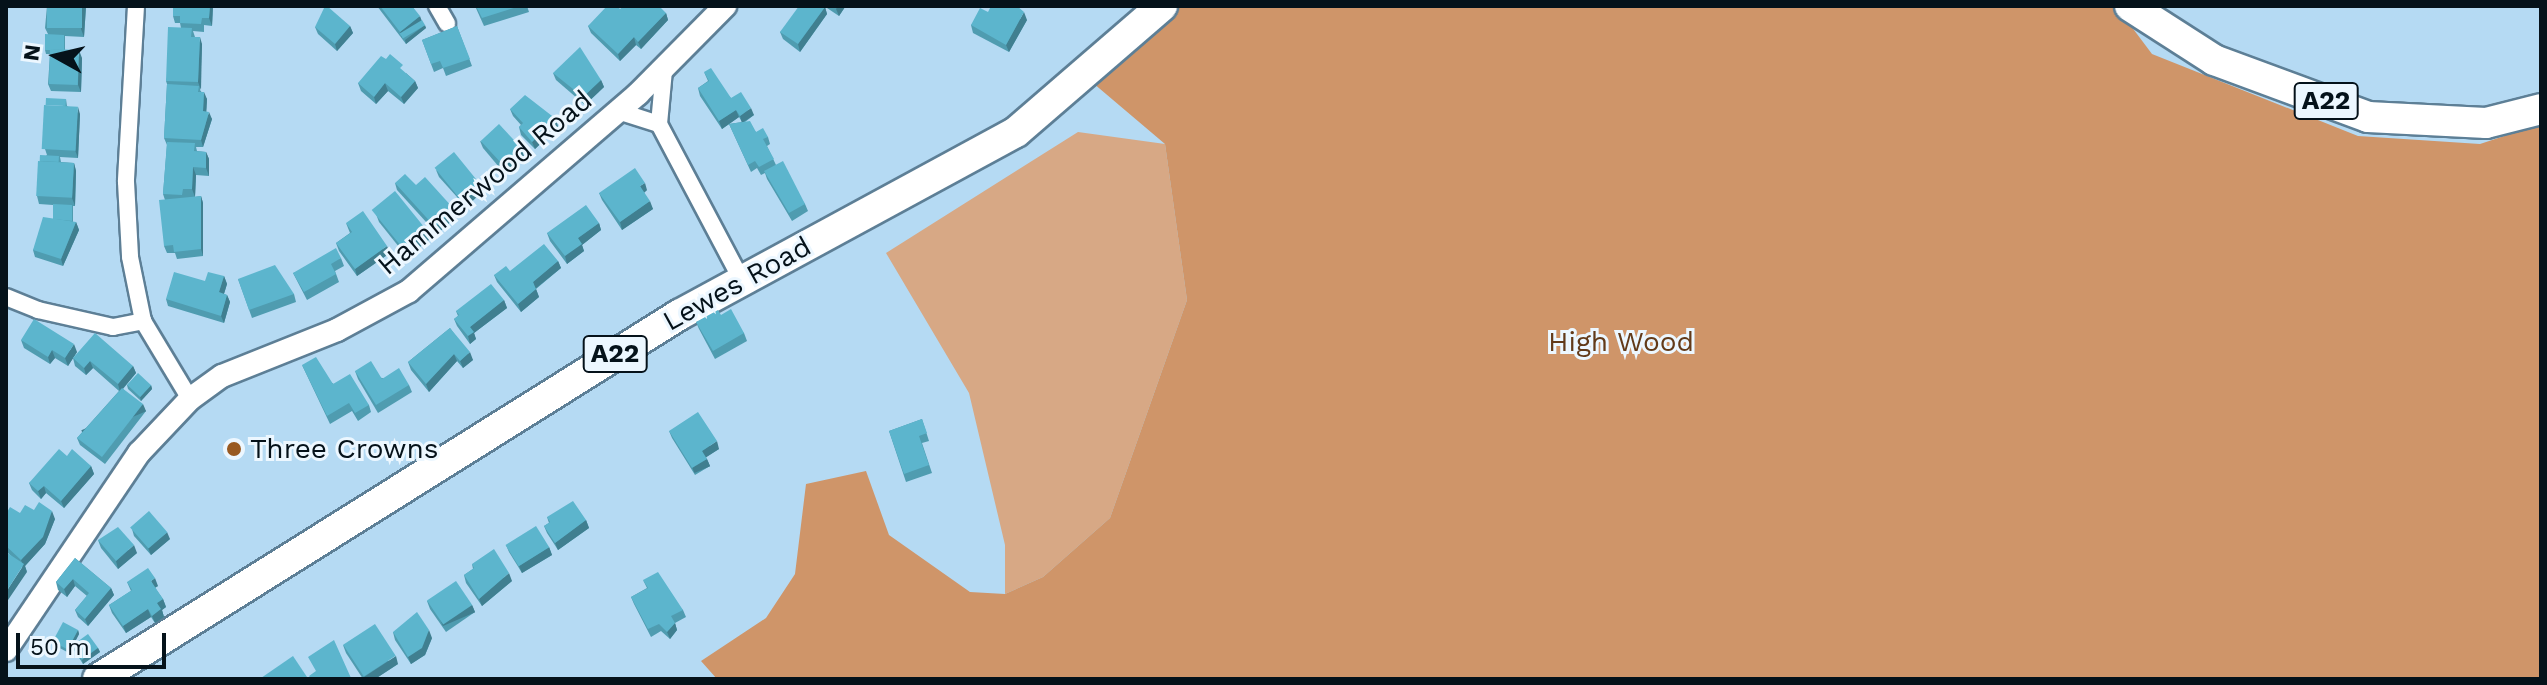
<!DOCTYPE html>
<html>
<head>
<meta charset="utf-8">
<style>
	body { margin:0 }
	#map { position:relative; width:2547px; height:685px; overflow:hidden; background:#b5daf3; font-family:"Work Sans",sans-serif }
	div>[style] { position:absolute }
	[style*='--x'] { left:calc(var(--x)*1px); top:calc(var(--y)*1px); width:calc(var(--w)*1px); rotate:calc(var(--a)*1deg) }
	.green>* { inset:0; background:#d7a885 }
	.forest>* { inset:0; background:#cf9569 }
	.roads { filter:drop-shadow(2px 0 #5d7f96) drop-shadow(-2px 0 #5d7f96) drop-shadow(0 2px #5d7f96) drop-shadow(0 -2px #5d7f96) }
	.street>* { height:16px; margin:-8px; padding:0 8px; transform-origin:8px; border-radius:8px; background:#fff }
	.secondary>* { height:22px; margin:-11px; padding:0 11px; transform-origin:11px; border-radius:11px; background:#fff }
	.highway>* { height:30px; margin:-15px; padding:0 15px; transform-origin:15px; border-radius:15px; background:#fff }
	.wall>* { inset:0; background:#4f9cb0 }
	.shaded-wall>* { inset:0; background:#407f90; transform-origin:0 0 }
	.building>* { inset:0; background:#5cb5cd; transform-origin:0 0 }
	.dots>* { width:22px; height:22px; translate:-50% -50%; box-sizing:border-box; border:4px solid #ecf7ff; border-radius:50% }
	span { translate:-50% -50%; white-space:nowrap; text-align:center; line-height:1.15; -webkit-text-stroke:6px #ecf7ff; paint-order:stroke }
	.shield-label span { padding:2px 6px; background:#ecf7ff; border:2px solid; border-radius:6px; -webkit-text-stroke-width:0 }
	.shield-label { font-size:26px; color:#05121a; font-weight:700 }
	.street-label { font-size:28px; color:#05121a }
	.park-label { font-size:28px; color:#623a19 }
	.poi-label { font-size:28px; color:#05121a }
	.left { translate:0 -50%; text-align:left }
	.frame { position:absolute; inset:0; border:8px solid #05121a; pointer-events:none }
	.north { position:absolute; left:16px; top:16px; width:80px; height:80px; -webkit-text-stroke:6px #ecf7ff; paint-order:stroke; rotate:278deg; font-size:22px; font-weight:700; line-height:32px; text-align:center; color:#05121a }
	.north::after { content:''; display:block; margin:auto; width:28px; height:36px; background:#05121a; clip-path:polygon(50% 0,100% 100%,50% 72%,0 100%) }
	.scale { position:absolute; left:16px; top:633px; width:150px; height:36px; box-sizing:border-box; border:4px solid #05121a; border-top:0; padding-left:10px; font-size:24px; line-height:28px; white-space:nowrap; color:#05121a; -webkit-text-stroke:6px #ecf7ff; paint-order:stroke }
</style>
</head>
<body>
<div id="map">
	<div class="green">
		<div style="clip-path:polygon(1078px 132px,1165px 144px,1187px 300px,1110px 518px,1043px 577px,1005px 594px,1005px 545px,969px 393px,886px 253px)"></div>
	</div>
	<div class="forest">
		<div style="clip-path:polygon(1151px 6px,2116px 6px,2152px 54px,2358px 136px,2480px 144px,2541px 124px,2541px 679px,717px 679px,701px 661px,766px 618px,795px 574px,806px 484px,866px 471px,889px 535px,970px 592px,1005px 594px,1043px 577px,1110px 518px,1187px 300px,1165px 144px,1093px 83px)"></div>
	</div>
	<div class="roads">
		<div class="street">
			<div style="--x:136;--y:6;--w:176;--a:93.3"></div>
			<div style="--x:126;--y:182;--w:75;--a:86.9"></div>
			<div style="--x:130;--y:257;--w:65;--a:78.5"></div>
			<div style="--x:143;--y:321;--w:91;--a:58.9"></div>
			<div style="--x:437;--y:6;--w:20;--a:60"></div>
			<div style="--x:618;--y:111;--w:43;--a:17.6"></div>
			<div style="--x:659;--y:124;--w:54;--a:-84.7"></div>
			<div style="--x:659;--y:124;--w:175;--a:62.1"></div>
			<div style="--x:6;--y:297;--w:35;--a:22"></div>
			<div style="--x:38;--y:310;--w:77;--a:12.8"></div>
			<div style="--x:113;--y:327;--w:31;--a:-11"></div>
		</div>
		<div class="secondary">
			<div style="--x:6;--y:650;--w:238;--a:-56"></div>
			<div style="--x:139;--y:453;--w:74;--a:-46.6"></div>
			<div style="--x:190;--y:399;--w:39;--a:-36"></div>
			<div style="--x:222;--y:376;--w:124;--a:-21.8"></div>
			<div style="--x:337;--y:330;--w:82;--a:-28.4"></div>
			<div style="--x:409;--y:291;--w:302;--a:-40.7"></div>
			<div style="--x:638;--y:94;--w:124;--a:-45.3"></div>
		</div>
		<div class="highway">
			<div style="--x:2130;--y:6;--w:100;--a:32.7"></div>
			<div style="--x:2214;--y:60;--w:164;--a:20.3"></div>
			<div style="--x:2368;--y:117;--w:118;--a:2.9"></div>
			<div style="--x:2486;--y:123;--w:57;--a:-14.3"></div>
			<div style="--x:98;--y:679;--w:686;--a:-32.07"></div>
			<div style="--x:679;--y:315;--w:383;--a:-28.5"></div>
			<div style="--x:1016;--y:132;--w:193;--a:-40.8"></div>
		</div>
	</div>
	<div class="wall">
		<div style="clip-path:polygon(47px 6px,86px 6px,84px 37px,65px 36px,65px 50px,82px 58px,81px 92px,51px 91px,48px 84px,50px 54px,46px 54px,45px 50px,48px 34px,45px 28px)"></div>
		<div style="clip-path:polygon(173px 6px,213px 6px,212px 26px,204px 25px,204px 32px,193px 31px,195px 37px,202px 44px,200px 90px,207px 99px,206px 112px,212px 119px,203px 147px,196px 147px,197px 151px,206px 152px,209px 159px,209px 176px,196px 175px,195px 197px,201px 196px,203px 203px,203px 256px,177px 259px,175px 253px,167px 253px,164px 246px,165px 200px,163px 194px,167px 145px,164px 138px,167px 84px,166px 81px,181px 28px,180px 23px,175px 23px,173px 16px)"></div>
		<div style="clip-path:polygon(377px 6px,412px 6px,426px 28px,406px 44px)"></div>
		<div style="clip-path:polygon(475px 6px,527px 6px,529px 12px,484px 26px)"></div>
		<div style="clip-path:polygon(824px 6px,844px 6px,845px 7px,839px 16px)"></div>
		<div style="clip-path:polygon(825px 7px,827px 14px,800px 52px,783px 39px,780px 32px)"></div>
		<div style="clip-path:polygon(620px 9px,666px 13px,668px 20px,641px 49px,636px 45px,620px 61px,591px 33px,588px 26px)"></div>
		<div style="clip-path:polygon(988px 12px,1027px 20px,1009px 52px,973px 33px,971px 25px)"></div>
		<div style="clip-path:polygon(350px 26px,353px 33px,337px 51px,318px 34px,315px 27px)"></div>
		<div style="clip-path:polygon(457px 26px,472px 66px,446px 76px,443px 68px,434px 72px,422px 40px)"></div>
		<div style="clip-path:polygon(704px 72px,731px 98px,754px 115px,745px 122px,756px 132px,768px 137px,770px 144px,767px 146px,776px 165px,805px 204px,808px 211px,792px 221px,767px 179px,765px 173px,761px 175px,757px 168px,751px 172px,729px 124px,742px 122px,739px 117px,722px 129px,700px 96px,698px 88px,708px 81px)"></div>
		<div style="clip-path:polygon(406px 73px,415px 81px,418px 88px,404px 104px,388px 91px,376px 104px,361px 91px,358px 83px)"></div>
		<div style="clip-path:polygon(553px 73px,601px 80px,604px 87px,585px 105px,556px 80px)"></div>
		<div style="clip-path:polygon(66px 99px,67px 106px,80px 114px,78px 158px,60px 157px,61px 162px,74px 163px,76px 171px,75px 206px,73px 206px,73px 222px,76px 222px,79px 230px,63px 266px,35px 257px,33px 250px,53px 219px,53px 205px,39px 204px,37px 196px,40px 161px,47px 155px,45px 149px)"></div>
		<div style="clip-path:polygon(510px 109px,556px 119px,558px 127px,535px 149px,521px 135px,519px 127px,521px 125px,513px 116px)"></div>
		<div style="clip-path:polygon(480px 141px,524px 156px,504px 173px,483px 148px)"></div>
		<div style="clip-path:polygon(436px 170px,483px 191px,466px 207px,439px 177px)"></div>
		<div style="clip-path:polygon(395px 183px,416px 185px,454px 209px,457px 216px,437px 234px,397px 190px)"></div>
		<div style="clip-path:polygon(647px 190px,644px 193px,653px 209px,622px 230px,602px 200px,599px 193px)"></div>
		<div style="clip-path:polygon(376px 214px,427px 231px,430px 239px,407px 257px,379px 222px)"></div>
		<div style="clip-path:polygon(346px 223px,390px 253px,357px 276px,339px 251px,336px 243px,350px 233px)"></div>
		<div style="clip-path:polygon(599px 223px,601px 230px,582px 245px,584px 251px,567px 264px,550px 241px,547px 233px)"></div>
		<div style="clip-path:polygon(341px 258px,344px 266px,335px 271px,339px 282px,307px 300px,293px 273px)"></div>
		<div style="clip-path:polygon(558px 261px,561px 268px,536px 289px,539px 297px,521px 312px,497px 282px,494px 275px)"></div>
		<div style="clip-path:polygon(224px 276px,227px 284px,224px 294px,227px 295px,230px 302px,224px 323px,168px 306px,166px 299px,205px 281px)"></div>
		<div style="clip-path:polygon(238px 279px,294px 294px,296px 302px,252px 318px)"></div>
		<div style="clip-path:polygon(504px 300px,507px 308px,474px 333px,476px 339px,470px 344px,457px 326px,454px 319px,458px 316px,456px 311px)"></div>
		<div style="clip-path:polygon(721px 315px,744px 333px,747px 341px,715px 359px,699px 329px,696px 322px)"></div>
		<div style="clip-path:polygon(450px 328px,473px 360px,463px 368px,457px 361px,429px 392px,411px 370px,408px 362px)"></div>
		<div style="clip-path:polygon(21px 340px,77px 352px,68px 366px,55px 358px,50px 364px,24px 348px)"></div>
		<div style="clip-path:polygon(73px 358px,133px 366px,136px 373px,123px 389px,146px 411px,105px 464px,80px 445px,77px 438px,119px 391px,93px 368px,86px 375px,75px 366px)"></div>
		<div style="clip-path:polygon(302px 365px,369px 405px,371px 412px,358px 421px,352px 411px,330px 424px)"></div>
		<div style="clip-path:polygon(355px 371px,409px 385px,412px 392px,378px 413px,358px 379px)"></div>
		<div style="clip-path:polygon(127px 385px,151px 385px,152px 389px,141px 401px,128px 389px)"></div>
		<div style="clip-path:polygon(922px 419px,929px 441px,922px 443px,932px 473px,906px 482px,889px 431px)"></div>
		<div style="clip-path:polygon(669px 431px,719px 449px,706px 457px,710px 466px,695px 475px,672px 438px)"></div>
		<div style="clip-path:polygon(67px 456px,91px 466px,94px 474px,64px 508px,46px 493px,41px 499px,32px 490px,29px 483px)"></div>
		<div style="clip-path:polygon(34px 510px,55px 519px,45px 544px,25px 566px,27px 572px,6px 551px,6px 514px,20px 513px)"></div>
		<div style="clip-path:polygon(547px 517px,586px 520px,589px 528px,558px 550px,547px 533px,544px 526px,549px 523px)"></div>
		<div style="clip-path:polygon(132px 529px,170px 539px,151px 555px,134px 536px)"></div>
		<div style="clip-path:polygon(98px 540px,137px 553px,118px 569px,101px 548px)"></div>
		<div style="clip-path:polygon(506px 545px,549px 547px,552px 555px,522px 573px,509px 552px)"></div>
		<div style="clip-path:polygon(75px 558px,111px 588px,114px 595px,88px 626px,78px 617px,75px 610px,87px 596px,75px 586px,67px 597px,58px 590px,56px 582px)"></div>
		<div style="clip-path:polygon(472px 564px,512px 581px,482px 606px,466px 583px,464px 575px,473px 569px)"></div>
		<div style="clip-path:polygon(643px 580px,683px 610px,686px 617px,675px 623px,677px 630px,670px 639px,661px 631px,651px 637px,634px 604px,631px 597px,647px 588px)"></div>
		<div style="clip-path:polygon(127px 582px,158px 586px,155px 588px,163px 599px,166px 607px,162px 610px,164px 617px,155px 623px,151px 617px,126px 633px,112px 613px,109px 605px,131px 591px)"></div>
		<div style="clip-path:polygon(427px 601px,472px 605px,475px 612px,446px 632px,430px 609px)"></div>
		<div style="clip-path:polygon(78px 630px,79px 634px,73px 646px,98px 648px,100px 652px,83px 664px,72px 647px,69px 653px,54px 645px,52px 641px)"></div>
		<div style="clip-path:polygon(393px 632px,432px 638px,425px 655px,411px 664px,395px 640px)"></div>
		<div style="clip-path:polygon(343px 645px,398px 664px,375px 679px,363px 679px,346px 653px)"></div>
	</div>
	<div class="shaded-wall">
		<div style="clip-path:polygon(82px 6px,86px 6px,84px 37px,81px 29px)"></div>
		<div style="clip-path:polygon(210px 6px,213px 6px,212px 26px,209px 18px)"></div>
		<div style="clip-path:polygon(838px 6px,844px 6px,845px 7px,839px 16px,836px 9px)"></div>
		<div style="clip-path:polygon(825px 7px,827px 14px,800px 52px,798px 44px)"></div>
		<div style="clip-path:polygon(1024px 12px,1027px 20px,1009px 52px,1006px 45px)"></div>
		<div style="clip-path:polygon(666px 13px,668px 20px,641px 49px,638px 42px)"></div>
		<div style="clip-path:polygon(420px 16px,423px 24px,401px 36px,403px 39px,400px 32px)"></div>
		<div style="clip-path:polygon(425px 25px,426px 28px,406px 44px,405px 40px)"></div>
		<div style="clip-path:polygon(350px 26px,353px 33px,337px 51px,335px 44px)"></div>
		<div style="clip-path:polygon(200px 37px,202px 44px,201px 90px,198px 82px)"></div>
		<div style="clip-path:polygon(634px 37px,636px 45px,620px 61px,618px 54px)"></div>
		<div style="clip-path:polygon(79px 50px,82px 58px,81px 92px,78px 85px)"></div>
		<div style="clip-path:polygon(601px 80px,604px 87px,585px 105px,583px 97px)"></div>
		<div style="clip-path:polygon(415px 81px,418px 88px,404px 104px,401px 97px)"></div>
		<div style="clip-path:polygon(385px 83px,388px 91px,376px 104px,374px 97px)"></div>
		<div style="clip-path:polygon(204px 92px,207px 99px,206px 119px,203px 111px)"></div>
		<div style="clip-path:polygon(78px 107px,80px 114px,78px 158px,75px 150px)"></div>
		<div style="clip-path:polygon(751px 108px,754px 115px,742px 123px,740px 116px)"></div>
		<div style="clip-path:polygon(736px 110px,739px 117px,722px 129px,719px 121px)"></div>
		<div style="clip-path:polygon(209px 112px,212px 119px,203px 147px,201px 140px)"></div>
		<div style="clip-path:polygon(556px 119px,558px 127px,535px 149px,532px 142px)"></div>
		<div style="clip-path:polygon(521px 148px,524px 156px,504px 173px,501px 165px)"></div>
		<div style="clip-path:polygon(206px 152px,209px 159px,209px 176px,206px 168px)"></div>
		<div style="clip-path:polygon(74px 163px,76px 171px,75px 206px,72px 198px)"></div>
		<div style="clip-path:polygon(193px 167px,196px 175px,195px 197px,192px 189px)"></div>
		<div style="clip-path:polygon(645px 183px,647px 190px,642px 194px,640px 186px)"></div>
		<div style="clip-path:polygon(480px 184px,483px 191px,466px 207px,463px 200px)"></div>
		<div style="clip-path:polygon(201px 196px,203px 203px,203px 256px,201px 249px)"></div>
		<div style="clip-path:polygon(650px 201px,653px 209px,622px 230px,620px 222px)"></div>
		<div style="clip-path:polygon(454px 209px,457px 216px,437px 234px,435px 227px)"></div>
		<div style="clip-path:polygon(76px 222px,79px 230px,63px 266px,61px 259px)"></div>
		<div style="clip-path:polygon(599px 223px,601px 230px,582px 245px,584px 251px,567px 264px,565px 256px,578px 238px)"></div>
		<div style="clip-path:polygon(427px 231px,430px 239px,407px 257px,405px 250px)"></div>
		<div style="clip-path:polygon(387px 246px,390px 253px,357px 276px,355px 269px)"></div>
		<div style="clip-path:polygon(558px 261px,561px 268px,535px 289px,533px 282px)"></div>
		<div style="clip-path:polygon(224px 276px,227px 284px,222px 300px,219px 292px)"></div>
		<div style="clip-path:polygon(536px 289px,539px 297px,521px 312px,518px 304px)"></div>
		<div style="clip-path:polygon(227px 295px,230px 302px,224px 323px,221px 316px)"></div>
		<div style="clip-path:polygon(504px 300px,507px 308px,474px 333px,476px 339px,470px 344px,468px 336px,470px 327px)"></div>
		<div style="clip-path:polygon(74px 344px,77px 352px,68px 366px,65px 358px)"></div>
		<div style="clip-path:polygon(52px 350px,55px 358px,50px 364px,48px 357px)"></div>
		<div style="clip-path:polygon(470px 352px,473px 360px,463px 368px,460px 361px)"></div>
		<div style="clip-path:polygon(454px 354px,457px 361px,429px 392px,426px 384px)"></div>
		<div style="clip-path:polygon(90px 361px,93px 368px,86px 375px,84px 368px)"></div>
		<div style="clip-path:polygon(133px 366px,136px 373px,120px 392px,118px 384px)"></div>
		<div style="clip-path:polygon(151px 385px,152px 389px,141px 401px,140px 397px)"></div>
		<div style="left:143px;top:404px;width:8px;height:67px;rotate:67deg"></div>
		<div style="clip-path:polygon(717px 441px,719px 449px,705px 458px,702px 451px)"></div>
		<div style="left:707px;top:459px;width:8px;height:17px;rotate:67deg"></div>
		<div style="clip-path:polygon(91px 466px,94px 474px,64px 508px,61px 501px)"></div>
		<div style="clip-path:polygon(44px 486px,46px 493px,41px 499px,38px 491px)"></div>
		<div style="clip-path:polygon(52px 511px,55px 519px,45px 544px,25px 566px,27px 572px,6px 603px,6px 592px,23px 566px,21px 560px)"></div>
		<div style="clip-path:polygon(586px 520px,589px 528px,558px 550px,555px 543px)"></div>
		<div style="clip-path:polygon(167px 532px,170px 539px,151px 555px,148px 548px)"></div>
		<div style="clip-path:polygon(134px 545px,137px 553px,118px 569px,116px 561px)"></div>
		<div style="clip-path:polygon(549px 547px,552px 555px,522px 573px,519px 566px)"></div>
		<div style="clip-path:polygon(509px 573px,512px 581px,482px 606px,479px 599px)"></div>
		<div style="clip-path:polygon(155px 578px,158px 586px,154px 588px,151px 581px)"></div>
		<div style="clip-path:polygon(73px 579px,75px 586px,67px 597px,64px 589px)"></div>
		<div style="clip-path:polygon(111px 588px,114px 595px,88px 626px,85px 619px)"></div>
		<div style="clip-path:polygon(163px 599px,166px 607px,162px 610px,164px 617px,155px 623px,152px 616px,157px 603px)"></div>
		<div style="left:472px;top:605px;width:8px;height:35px;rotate:67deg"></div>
		<div style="clip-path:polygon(148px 609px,151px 617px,126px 633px,123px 626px)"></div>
		<div style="clip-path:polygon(675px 623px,677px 630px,670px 639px,667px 632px)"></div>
		<div style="clip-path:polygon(78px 630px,79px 634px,69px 653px,68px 649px)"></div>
		<div style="clip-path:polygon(429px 630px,432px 638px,425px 655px,411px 664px,408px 657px)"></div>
		<div style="clip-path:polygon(98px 648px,100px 652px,83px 664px,82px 660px)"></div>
		<div style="clip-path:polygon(396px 656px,398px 664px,375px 679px,365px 679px,364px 677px)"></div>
	</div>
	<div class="building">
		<div style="left:47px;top:6px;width:35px;height:22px"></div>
		<div style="clip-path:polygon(173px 6px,210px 6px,209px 18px,202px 18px,201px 24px,180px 23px,180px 16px,173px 16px)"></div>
		<div style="clip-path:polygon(325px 6px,327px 6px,350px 26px,335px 44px,315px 27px)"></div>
		<div style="clip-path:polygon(380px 6px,412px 6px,420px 16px,400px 32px)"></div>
		<div style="clip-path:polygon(476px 6px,520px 6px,482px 18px)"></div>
		<div style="clip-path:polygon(607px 6px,617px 6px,620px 9px,624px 6px,659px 6px,666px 13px,638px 42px,634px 37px,618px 54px,588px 26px)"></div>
		<div style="clip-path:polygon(799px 6px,825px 7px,798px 44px,780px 32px)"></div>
		<div style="clip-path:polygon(991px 6px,1017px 6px,1024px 12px,1006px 45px,971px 25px,980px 8px,988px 12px)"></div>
		<div style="left:422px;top:20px;width:6px;height:26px;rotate:59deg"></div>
		<div style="clip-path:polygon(457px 26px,470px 59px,443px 68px,440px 61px,431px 64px,422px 40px)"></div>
		<div style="clip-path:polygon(168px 27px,192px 28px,191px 37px,200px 37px,198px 82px,166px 81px)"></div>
		<div style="clip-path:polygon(45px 34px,64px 35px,64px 50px,50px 49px,50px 50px,45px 50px)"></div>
		<div style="clip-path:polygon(580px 47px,601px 80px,583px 97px,553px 73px)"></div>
		<div style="left:50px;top:49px;width:29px;height:35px;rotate:2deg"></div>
		<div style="clip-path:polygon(390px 54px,403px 65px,400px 68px,415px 81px,401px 97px,385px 83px,374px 97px,358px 83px,381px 56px,386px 59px)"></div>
		<div style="clip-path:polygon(711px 68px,731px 98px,741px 92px,751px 108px,740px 116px,736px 110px,719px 121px,698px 88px,709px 81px,704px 72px)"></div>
		<div style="clip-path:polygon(167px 84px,199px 86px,198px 92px,204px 92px,203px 111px,209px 112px,201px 140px,164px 138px)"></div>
		<div style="clip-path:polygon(525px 95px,556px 119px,532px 142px,519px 127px,523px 123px,510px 109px)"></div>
		<div style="left:46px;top:98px;width:20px;height:7px;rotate:3deg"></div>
		<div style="left:44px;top:105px;width:34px;height:44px;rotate:3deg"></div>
		<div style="clip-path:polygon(750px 121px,756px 132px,763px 128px,768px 137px,763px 139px,774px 159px,759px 167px,755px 161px,748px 165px,729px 124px)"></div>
		<div style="left:499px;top:124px;width:33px;height:25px;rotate:47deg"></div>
		<div style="clip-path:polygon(167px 142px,195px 143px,194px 151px,206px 152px,206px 168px,193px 167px,192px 189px,183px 189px,182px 195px,163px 194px)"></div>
		<div style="left:454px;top:152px;width:41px;height:25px;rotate:51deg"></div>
		<div style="left:40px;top:155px;width:19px;height:6px;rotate:3deg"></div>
		<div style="left:38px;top:161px;width:36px;height:35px;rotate:3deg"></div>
		<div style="clip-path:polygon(783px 161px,805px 204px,789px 213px,764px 171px)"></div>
		<div style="clip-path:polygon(635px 168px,645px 183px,640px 186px,650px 201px,620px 222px,599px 193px)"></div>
		<div style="clip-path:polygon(405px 174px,416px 185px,425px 177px,454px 209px,435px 227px,395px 183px)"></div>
		<div style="left:395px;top:191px;width:51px;height:30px;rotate:51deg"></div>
		<div style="clip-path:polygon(201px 196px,201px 249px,174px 252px,173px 245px,164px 246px,159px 200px)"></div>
		<div style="clip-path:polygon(53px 204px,72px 205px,72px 221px,53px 219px)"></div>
		<div style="clip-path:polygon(586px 205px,599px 223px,578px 238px,582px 244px,565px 256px,547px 233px)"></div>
		<div style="clip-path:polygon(363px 211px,387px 246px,355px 269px,336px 243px,352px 232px,346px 223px)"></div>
		<div style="clip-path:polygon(43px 217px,76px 222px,61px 259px,33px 250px)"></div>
		<div style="clip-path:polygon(544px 244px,558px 261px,533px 282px,536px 289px,518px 304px,494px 275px,506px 266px,510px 271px)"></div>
		<div style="clip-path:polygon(336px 248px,341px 258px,331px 264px,336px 274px,304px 292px,293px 273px)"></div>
		<div style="clip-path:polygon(275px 265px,294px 294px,249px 310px,238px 279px)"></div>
		<div style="clip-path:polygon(174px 272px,205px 281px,208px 272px,224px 276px,219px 292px,227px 295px,221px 316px,166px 299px)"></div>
		<div style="clip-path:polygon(491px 284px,504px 300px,470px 327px,474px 332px,468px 336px,454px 319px,459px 315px,456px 311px)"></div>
		<div style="clip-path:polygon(731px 309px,744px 333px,713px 351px,696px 322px,718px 310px,721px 315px)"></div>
		<div style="clip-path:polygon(34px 319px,74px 344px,65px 358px,52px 350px,48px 357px,21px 340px)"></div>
		<div style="clip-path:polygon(450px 328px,470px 352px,460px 361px,454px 354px,426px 384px,408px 362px)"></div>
		<div style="clip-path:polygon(95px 333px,133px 366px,118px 384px,90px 361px,84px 368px,73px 358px)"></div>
		<div style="clip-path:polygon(316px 357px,333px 384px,350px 374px,369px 405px,355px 413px,349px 403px,327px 416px,302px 365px)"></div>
		<div style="clip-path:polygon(371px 361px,382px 379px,399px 368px,409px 385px,376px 405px,355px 371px)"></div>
		<div style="left:138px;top:373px;width:18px;height:16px;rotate:43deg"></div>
		<div style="clip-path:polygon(122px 388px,143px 404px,102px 457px,77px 438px)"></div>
		<div style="clip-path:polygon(698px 412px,717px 441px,702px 451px,707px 459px,692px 468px,669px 431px)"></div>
		<div style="clip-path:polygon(922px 419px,927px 433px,919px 436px,929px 465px,904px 474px,889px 431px)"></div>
		<div style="clip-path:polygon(59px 449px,67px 456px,72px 449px,91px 466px,61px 501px,44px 486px,38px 491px,29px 483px)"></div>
		<div style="clip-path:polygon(573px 501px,586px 520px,555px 543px,544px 526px,550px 522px,547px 517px)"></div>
		<div style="clip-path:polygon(39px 502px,52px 511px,43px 537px,21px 560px,6px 546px,6px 514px,10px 507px,20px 513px,25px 505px,34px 510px)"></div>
		<div style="left:149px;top:511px;width:28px;height:25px;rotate:49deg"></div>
		<div style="left:536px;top:526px;width:25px;height:36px;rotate:58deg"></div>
		<div style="clip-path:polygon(118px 527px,134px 545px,116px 561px,98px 540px)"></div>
		<div style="clip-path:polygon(494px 549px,509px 573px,479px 599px,464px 575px,474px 568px,472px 564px)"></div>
		<div style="clip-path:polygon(6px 552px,24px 564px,6px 592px)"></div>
		<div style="clip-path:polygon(75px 558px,111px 588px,85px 619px,75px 610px,89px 593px,73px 579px,64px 589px,56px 582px)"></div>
		<div style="clip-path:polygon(148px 568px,155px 578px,151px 581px,163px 599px,157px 603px,161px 609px,152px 616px,148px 609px,123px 626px,109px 605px,132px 590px,127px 582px)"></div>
		<div style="clip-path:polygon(658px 572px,683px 610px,671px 616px,675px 623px,667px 632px,659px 624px,648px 629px,631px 597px,648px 588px,643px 580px)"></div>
		<div style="left:456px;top:581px;width:29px;height:35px;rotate:56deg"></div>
		<div style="clip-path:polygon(417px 612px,429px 630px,422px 648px,408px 657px,393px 632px)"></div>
		<div style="left:63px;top:622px;width:17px;height:22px;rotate:28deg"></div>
		<div style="left:375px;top:624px;width:38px;height:38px;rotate:57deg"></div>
		<div style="left:88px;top:634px;width:17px;height:20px;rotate:54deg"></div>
		<div style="clip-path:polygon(334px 640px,351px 678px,348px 679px,311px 679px,309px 676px,316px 671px,308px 657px)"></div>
		<div style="clip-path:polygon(293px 656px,307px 677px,304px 679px,261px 679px,261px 678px)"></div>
	</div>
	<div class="dots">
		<div style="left:234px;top:449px;background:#985921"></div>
	</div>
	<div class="shield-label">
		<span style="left:2326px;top:101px">A22</span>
		<span style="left:615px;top:354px">A22</span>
	</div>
	<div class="street-label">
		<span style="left:485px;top:183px;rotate:-40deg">Hammerwood Road</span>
		<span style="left:737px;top:284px;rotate:-29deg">Lewes Road</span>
	</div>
	<div class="park-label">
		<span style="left:1621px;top:342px">High Wood</span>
	</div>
	<div class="poi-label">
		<span class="left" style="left:250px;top:449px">Three Crowns</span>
	</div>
	<div class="frame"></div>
	<div class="north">N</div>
	<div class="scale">50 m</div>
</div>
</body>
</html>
